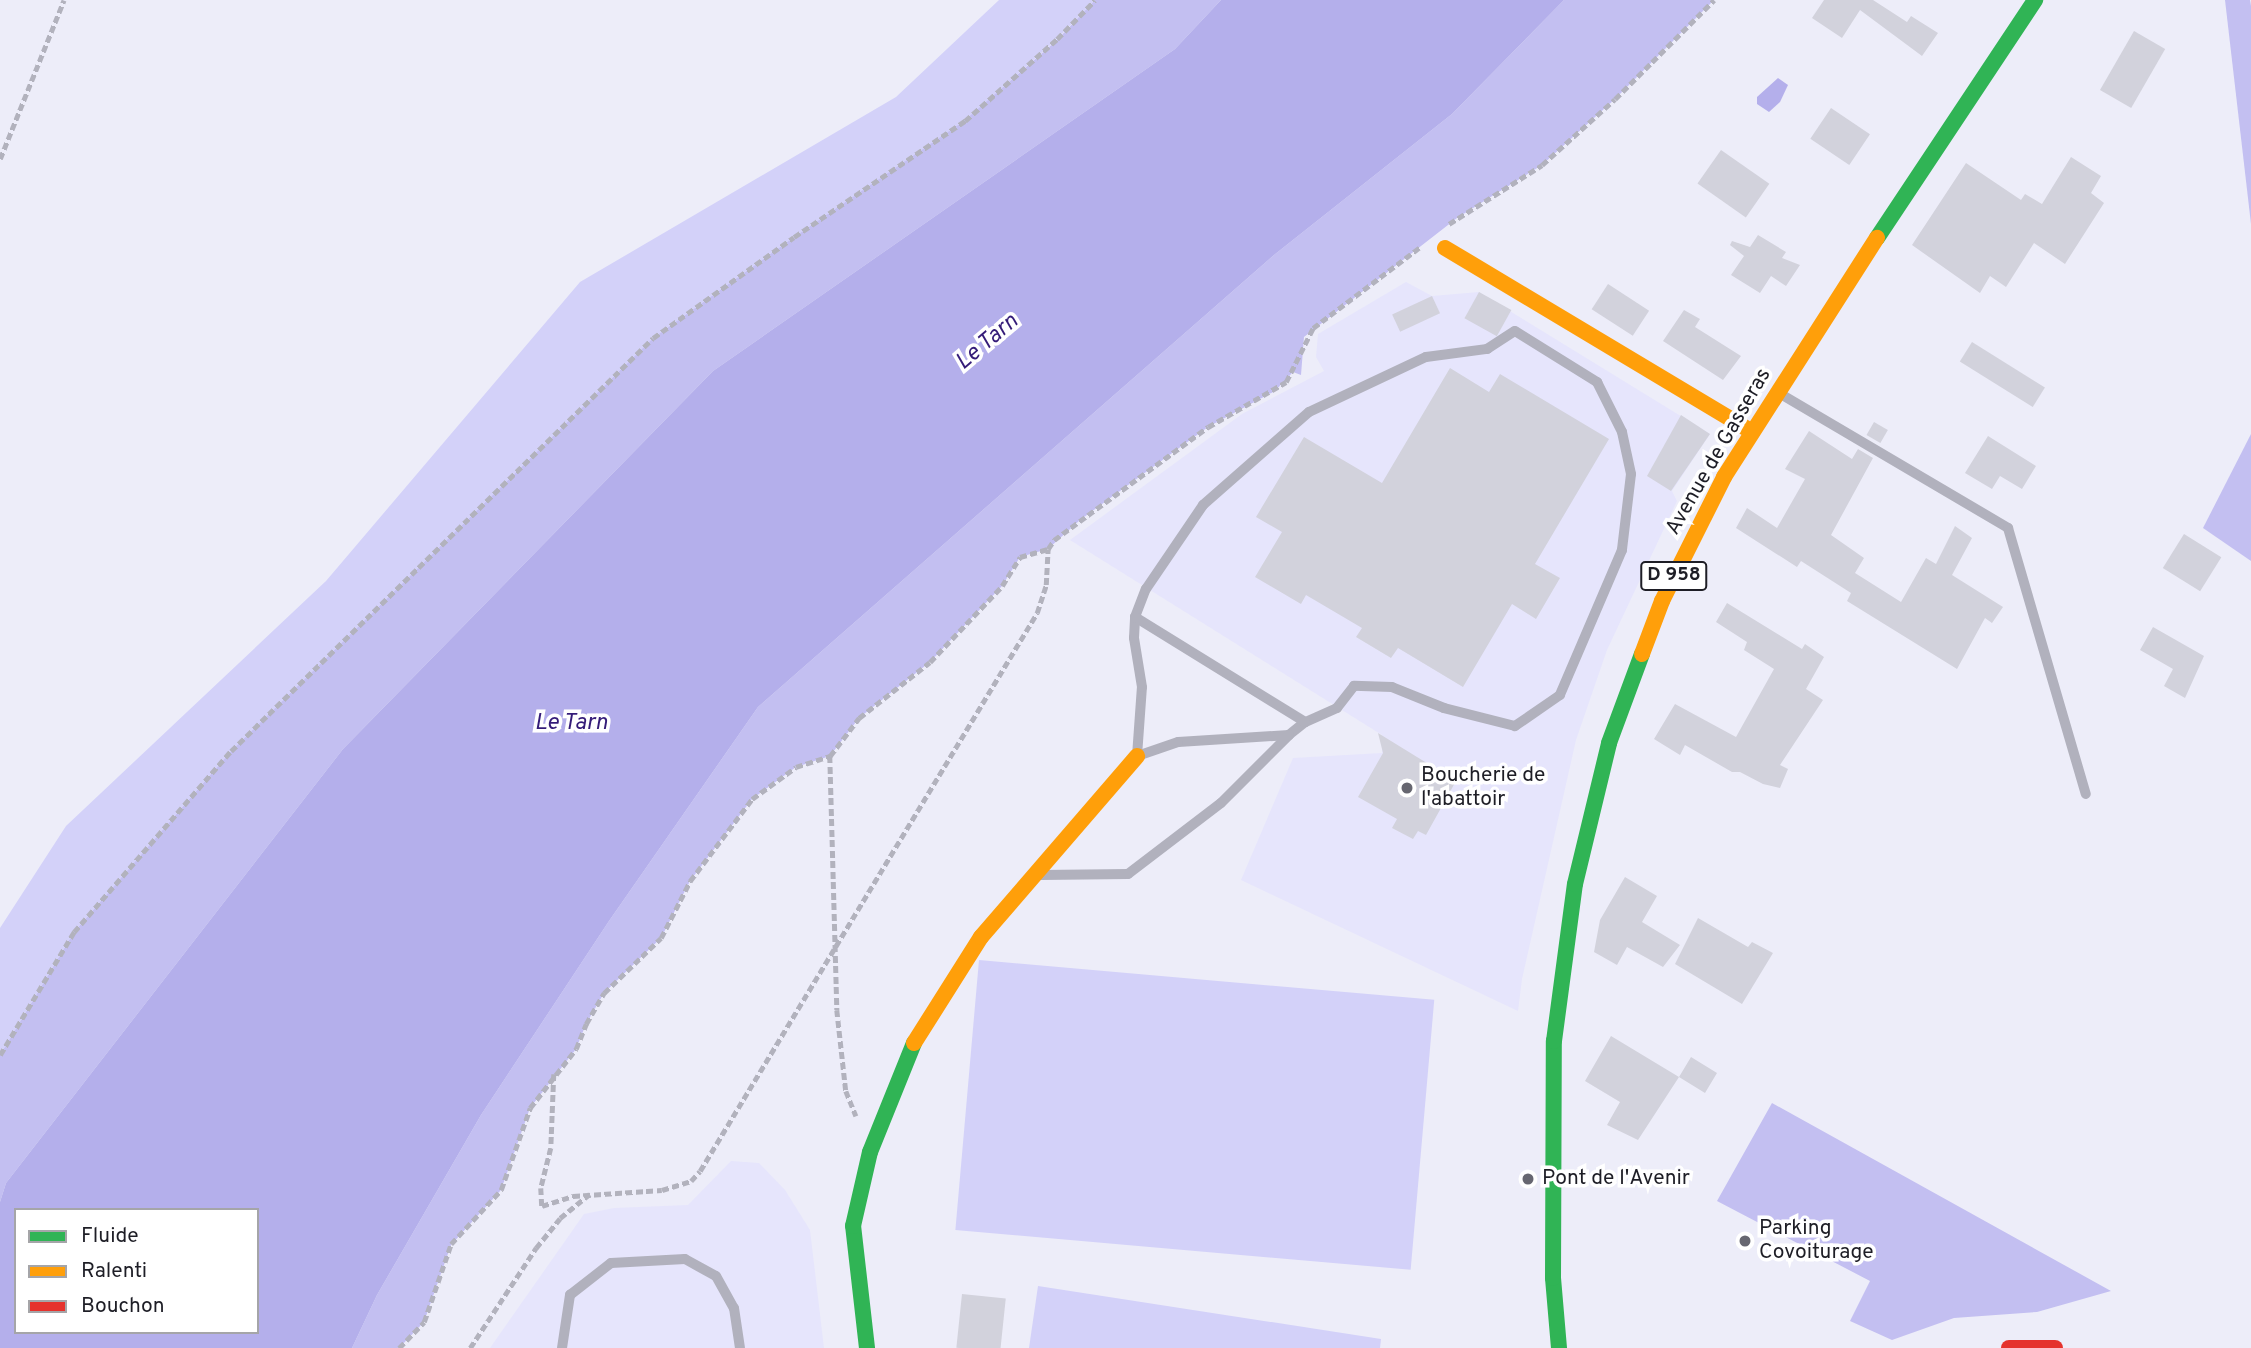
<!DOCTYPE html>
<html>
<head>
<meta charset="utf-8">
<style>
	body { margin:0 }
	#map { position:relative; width:2251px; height:1348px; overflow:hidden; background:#ededf9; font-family:Overpass,sans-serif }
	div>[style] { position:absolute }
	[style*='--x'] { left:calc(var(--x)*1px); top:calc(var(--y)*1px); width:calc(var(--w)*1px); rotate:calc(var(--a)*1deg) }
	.built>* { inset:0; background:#e6e5fc }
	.green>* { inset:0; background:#d3d1f9; transform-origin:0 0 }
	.forest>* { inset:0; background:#c3bff1 }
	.water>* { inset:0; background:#b4afeb }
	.building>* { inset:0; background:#d2d2dc; transform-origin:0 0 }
	.path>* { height:4.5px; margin-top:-2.25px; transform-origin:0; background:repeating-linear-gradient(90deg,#b2b2bd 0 7px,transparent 0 10.5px) }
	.lane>* { height:10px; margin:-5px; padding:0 5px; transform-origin:5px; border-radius:5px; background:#b1b1bd }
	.fast>* { height:16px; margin:-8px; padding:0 8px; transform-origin:8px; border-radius:8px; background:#30b455 }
	.slow>* { height:16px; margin:-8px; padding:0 8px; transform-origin:8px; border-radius:8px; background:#ff9f0a }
	.jam>* { height:16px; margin:-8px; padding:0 8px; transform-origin:8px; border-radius:8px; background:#e5322d }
	.dots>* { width:19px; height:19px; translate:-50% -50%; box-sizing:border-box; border:4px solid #fff; border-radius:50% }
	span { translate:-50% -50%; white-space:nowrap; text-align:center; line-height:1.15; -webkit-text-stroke:7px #fff; paint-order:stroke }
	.shield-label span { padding:2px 5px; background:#fff; border:2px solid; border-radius:5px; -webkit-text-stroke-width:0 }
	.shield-label { font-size:19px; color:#1e1e26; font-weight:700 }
	.street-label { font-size:21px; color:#1e1e26 }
	.poi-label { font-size:21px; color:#1e1e26 }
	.left { translate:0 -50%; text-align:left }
	.water-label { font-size:23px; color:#341b78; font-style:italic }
	.legend { position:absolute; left:14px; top:1208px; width:245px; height:126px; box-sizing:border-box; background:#fff; border:2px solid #a5a5a8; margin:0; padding:9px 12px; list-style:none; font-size:21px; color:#1e1e26 }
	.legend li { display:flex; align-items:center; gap:14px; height:35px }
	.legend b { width:35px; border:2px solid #a5a5a8 }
</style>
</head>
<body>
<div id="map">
	<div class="built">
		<div style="clip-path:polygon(1406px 282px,1432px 296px,1479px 292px,1710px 434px,1672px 491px,1677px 501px,1607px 650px,1576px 740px,1522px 979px,1518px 1011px,1241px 880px,1293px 758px,1382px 753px,1382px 735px,1070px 540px,1242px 414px,1324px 371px,1316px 357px,1318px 334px)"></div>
		<div style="clip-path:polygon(731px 1161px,759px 1163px,785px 1190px,810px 1230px,824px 1348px,490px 1348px,584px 1214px,614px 1208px,688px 1205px)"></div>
	</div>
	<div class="green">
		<div style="clip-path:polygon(999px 0,1095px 0,1057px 39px,965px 121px,794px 237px,653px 338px,231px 751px,74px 932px,0 1055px,0 928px,66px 826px,326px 581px,580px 282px,896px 97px)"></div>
		<div style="left:979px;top:960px;width:457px;height:271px;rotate:5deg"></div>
		<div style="clip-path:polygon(1038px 1286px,1381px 1339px,1380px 1348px,1029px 1348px)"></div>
	</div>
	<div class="forest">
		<div style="clip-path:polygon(1095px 0,1221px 0,1175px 49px,713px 371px,343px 749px,6px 1183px,0 1202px,0 1055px,74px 932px,231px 751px,653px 338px,794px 237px,964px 121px,1057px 40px)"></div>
		<div style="clip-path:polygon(1564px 0,1714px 0,1615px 99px,1542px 165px,1457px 218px,1304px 337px,1301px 375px,1293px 372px,1275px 391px,1208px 427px,1080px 520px,1048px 549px,1020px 557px,1002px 586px,930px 662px,859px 718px,830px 756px,796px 767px,752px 799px,690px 881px,661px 938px,604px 993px,586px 1024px,576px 1049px,530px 1108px,501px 1190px,451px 1245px,424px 1322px,399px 1348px,352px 1348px,377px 1295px,481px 1115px,609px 921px,758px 707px,1274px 255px,1452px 114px)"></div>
		<div style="clip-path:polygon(2225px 0,2250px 0,2251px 6px,2251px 224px)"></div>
		<div style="clip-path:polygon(2251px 434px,2251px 561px,2203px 528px)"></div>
		<div style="clip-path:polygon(1772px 1103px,2111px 1291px,2037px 1312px,1954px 1318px,1892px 1340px,1850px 1321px,1870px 1281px,1717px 1201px)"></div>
	</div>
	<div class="water">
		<div style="clip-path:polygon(evenodd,1221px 0,1564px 0,1452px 114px,1274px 255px,758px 707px,609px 921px,481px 1115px,377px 1295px,352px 1348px,0 1348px,0 1202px,6px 1183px,343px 749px,713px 371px,1175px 49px,1221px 0,16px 1210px,257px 1210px,257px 1332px,16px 1332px,16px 1210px)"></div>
		<div style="clip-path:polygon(1778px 78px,1788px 85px,1780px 102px,1769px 112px,1757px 104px,1757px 97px)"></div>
	</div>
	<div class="building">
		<div style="clip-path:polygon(1824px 0,1873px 0,1907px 22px,1911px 16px,1938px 33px,1922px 56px,1860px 10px,1842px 38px,1812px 18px)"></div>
		<div style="left:2134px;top:31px;width:36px;height:68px;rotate:30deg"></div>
		<div style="left:1831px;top:108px;width:47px;height:37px;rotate:34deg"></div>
		<div style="left:1721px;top:150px;width:59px;height:41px;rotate:35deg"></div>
		<div style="clip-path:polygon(2071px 157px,2101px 176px,2091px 193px,2104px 203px,2065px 264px,2034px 243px,2006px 287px,1990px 276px,1980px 293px,1912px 245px,1966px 163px,2021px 200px,2025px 194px,2042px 204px)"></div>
		<div style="clip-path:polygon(1758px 235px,1786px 252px,1782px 258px,1800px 265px,1786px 286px,1771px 276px,1760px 293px,1731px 275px,1744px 256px,1730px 245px,1732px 241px,1750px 247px)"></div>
		<div style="left:1608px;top:284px;width:49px;height:30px;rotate:33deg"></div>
		<div style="left:1479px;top:292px;width:37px;height:30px;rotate:29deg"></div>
		<div style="left:1432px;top:296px;width:19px;height:44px;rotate:65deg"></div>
		<div style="clip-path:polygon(1684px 310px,1700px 319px,1695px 327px,1741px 356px,1723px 380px,1663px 341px)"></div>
		<div style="left:1972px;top:342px;width:86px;height:23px;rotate:32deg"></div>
		<div style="clip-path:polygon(1450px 368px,1489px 392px,1500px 374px,1609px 439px,1535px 564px,1560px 578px,1536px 619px,1512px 604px,1463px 687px,1398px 648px,1391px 658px,1356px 637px,1362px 628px,1306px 595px,1301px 604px,1255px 577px,1282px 532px,1256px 517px,1304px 437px,1382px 483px)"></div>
		<div style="clip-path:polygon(1681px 415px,1710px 434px,1671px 491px,1647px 476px)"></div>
		<div style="left:1874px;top:422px;width:16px;height:15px;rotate:30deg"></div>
		<div style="clip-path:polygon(1809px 431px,1852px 459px,1858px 449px,1873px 458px,1831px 535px,1864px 558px,1855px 573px,1901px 602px,1926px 558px,1936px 564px,1955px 526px,1972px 538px,1952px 575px,2003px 607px,1992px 623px,1985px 618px,1957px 669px,1847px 601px,1851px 593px,1801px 561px,1797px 567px,1736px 528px,1747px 508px,1777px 528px,1805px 479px,1785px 469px)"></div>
		<div style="clip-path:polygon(1988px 436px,2036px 466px,2022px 489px,2000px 476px,1992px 489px,1965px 473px)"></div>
		<div style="left:2184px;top:534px;width:44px;height:40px;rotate:32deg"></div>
		<div style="clip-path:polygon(1727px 603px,1802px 649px,1805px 644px,1824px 657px,1806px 689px,1823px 700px,1780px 765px,1788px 769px,1780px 788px,1763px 784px,1740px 772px,1732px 772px,1685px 745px,1680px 755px,1654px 739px,1675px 704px,1736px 737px,1774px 669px,1744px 650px,1747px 642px,1716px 622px)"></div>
		<div style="clip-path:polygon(2153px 627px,2204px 656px,2185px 698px,2164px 686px,2173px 669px,2140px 650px)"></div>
		<div style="clip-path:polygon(1378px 733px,1456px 781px,1426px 835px,1418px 831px,1413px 839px,1392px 828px,1397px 819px,1358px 797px,1383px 753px)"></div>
		<div style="clip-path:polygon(1625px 877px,1657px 896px,1642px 922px,1680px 945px,1663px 967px,1627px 947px,1617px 965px,1594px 952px,1600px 920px)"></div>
		<div style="clip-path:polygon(1698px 918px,1748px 947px,1752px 942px,1773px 953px,1742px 1004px,1675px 964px)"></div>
		<div style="clip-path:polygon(1611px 1036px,1679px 1077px,1691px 1057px,1717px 1073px,1705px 1093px,1679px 1077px,1638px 1140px,1607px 1125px,1620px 1102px,1585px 1081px)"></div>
		<div style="left:962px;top:1294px;width:44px;height:54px;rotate:6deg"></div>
	</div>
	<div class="path">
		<div style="--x:0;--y:159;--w:171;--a:-68.1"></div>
		<div style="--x:1449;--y:224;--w:110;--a:-32.4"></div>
		<div style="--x:1542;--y:165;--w:98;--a:-42.1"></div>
		<div style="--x:1615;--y:99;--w:140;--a:-45"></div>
		<div style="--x:830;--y:756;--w:254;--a:88.4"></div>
		<div style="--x:837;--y:1010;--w:81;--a:83.7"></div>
		<div style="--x:846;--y:1091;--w:27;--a:68"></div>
		<div style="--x:0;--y:1055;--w:144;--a:-59"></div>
		<div style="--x:74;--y:932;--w:240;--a:-49.1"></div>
		<div style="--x:231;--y:751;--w:590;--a:-44.38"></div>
		<div style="--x:653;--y:338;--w:173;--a:-35.6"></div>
		<div style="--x:794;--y:237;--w:207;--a:-34.2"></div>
		<div style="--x:965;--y:121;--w:123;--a:-41.7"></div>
		<div style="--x:1057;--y:39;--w:54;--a:-45.7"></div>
		<div style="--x:554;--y:1074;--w:74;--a:92.3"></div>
		<div style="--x:551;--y:1148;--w:41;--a:104"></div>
		<div style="--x:541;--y:1188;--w:18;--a:87"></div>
		<div style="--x:542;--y:1206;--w:33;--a:-18"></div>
		<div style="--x:573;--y:1196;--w:89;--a:-3.9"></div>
		<div style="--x:662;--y:1190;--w:30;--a:-17"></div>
		<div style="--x:691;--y:1181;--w:13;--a:-48"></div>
		<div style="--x:700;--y:1171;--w:652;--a:-58.87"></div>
		<div style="--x:1037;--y:613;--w:29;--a:-72"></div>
		<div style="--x:1046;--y:585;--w:36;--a:-87"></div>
		<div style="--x:1048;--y:549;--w:11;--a:-56"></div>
		<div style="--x:1054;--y:540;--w:191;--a:-36.3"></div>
		<div style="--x:1208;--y:427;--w:90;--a:-30"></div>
		<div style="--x:1286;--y:382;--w:60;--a:-63.4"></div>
		<div style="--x:1313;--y:328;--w:134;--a:-37.1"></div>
		<div style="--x:399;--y:1348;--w:36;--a:-46"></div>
		<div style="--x:424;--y:1322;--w:83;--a:-70.9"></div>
		<div style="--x:451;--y:1244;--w:74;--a:-47.2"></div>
		<div style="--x:501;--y:1190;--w:87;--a:-70.5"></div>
		<div style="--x:530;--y:1108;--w:75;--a:-52.1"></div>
		<div style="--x:576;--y:1049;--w:27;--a:-68"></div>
		<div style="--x:586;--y:1024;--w:36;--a:-60"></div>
		<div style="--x:604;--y:993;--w:79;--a:-44"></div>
		<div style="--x:661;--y:938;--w:64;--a:-63"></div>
		<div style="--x:690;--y:881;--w:103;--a:-52.9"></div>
		<div style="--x:752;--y:799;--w:54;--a:-36"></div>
		<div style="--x:796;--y:767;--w:36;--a:-18"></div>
		<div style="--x:830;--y:756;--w:48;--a:-52.7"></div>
		<div style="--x:859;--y:718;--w:90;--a:-38.3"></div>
		<div style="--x:930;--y:662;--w:105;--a:-46.5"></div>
		<div style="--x:1002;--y:586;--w:34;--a:-58"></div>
		<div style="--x:1020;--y:557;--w:29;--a:-16"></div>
		<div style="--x:470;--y:1348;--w:120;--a:-56.6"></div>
		<div style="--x:536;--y:1248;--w:38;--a:-51"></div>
		<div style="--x:560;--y:1218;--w:38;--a:-39"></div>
	</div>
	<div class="lane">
		<div style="--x:1515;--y:331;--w:97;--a:31.9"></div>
		<div style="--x:1597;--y:382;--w:56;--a:63.4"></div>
		<div style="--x:1622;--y:432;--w:43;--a:77.9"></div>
		<div style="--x:1631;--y:474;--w:77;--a:96.8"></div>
		<div style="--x:1622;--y:550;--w:158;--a:113.2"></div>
		<div style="--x:1560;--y:695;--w:55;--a:145.4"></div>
		<div style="--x:1515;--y:726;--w:73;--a:-165.8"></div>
		<div style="--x:1444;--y:708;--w:56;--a:-158"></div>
		<div style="--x:1392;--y:687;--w:38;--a:-178"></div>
		<div style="--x:1354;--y:686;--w:28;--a:128"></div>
		<div style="--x:1337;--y:708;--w:35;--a:156"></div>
		<div style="--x:1305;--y:722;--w:21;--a:141"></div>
		<div style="--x:1289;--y:735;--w:111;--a:176.4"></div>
		<div style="--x:1178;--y:742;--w:43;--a:161.1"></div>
		<div style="--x:1137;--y:756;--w:69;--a:-85.9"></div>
		<div style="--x:1142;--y:687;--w:50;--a:-99.3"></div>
		<div style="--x:1134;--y:638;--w:21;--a:-87"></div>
		<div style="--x:1135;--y:617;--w:30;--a:-69"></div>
		<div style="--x:1146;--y:589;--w:102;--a:-55.8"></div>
		<div style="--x:1203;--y:505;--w:141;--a:-41.3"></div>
		<div style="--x:1309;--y:412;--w:129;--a:-25.2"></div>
		<div style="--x:1426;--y:357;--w:62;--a:-7.5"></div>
		<div style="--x:1487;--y:349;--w:33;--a:-33"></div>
		<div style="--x:1779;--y:393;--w:266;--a:30.5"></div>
		<div style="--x:2008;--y:528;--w:277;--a:73.7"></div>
		<div style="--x:1135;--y:617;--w:200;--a:31.7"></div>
		<div style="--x:1041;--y:875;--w:87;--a:-0.7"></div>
		<div style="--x:1128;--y:874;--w:117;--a:-37.4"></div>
		<div style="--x:1221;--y:803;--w:96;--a:-45"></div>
		<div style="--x:562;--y:1348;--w:54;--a:-81.4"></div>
		<div style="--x:570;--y:1295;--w:52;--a:-38"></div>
		<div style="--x:611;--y:1263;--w:74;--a:-3.1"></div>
		<div style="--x:685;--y:1259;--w:35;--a:29"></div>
		<div style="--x:716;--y:1276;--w:37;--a:61"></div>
		<div style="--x:734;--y:1308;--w:40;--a:81.5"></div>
	</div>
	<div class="fast">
		<div style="--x:1877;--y:238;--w:286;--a:-56.4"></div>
		<div style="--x:867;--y:1348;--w:123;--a:-96.5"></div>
		<div style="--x:853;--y:1226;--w:76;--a:-77.1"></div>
		<div style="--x:870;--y:1152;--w:118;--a:-68"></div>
		<div style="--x:1559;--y:1348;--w:70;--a:-94.9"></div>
		<div style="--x:1553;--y:1278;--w:237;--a:-89.8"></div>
		<div style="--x:1554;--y:1041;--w:158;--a:-82.4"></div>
		<div style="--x:1575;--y:884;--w:145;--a:-76.4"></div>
		<div style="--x:1609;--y:743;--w:95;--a:-69.7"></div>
	</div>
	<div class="slow">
		<div style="--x:1445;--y:248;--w:358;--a:30.9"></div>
		<div style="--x:1642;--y:654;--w:57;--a:-69.3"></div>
		<div style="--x:1662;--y:601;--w:139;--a:-63.4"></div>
		<div style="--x:1724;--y:477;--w:284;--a:-57.4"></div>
		<div style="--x:914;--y:1043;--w:125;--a:-57.7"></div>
		<div style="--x:981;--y:937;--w:239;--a:-49.2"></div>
	</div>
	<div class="jam">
		<div style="--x:2009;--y:1348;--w:46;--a:0"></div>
	</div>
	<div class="dots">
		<div style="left:1407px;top:788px;background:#666670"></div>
		<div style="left:1528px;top:1179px;background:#666670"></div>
		<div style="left:1745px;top:1241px;background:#666670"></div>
	</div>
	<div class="shield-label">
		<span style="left:1674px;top:576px">D 958</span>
	</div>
	<div class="street-label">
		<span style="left:1719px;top:452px;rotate:-60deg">Avenue de Gasseras</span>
	</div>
	<div class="poi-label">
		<span class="left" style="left:1421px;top:788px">Boucherie de<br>l'abattoir</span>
		<span class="left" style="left:1542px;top:1179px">Pont de l'Avenir</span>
		<span class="left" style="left:1759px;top:1241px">Parking<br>Covoiturage</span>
	</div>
	<div class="water-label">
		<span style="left:988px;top:343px;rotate:-40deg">Le Tarn</span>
		<span style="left:571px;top:724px">Le Tarn</span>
	</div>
	<ul class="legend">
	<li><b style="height:9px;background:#30b455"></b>Fluide</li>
	<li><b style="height:9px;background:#ff9f0a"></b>Ralenti</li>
	<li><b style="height:9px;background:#e5322d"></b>Bouchon</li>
	</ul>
</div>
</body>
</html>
